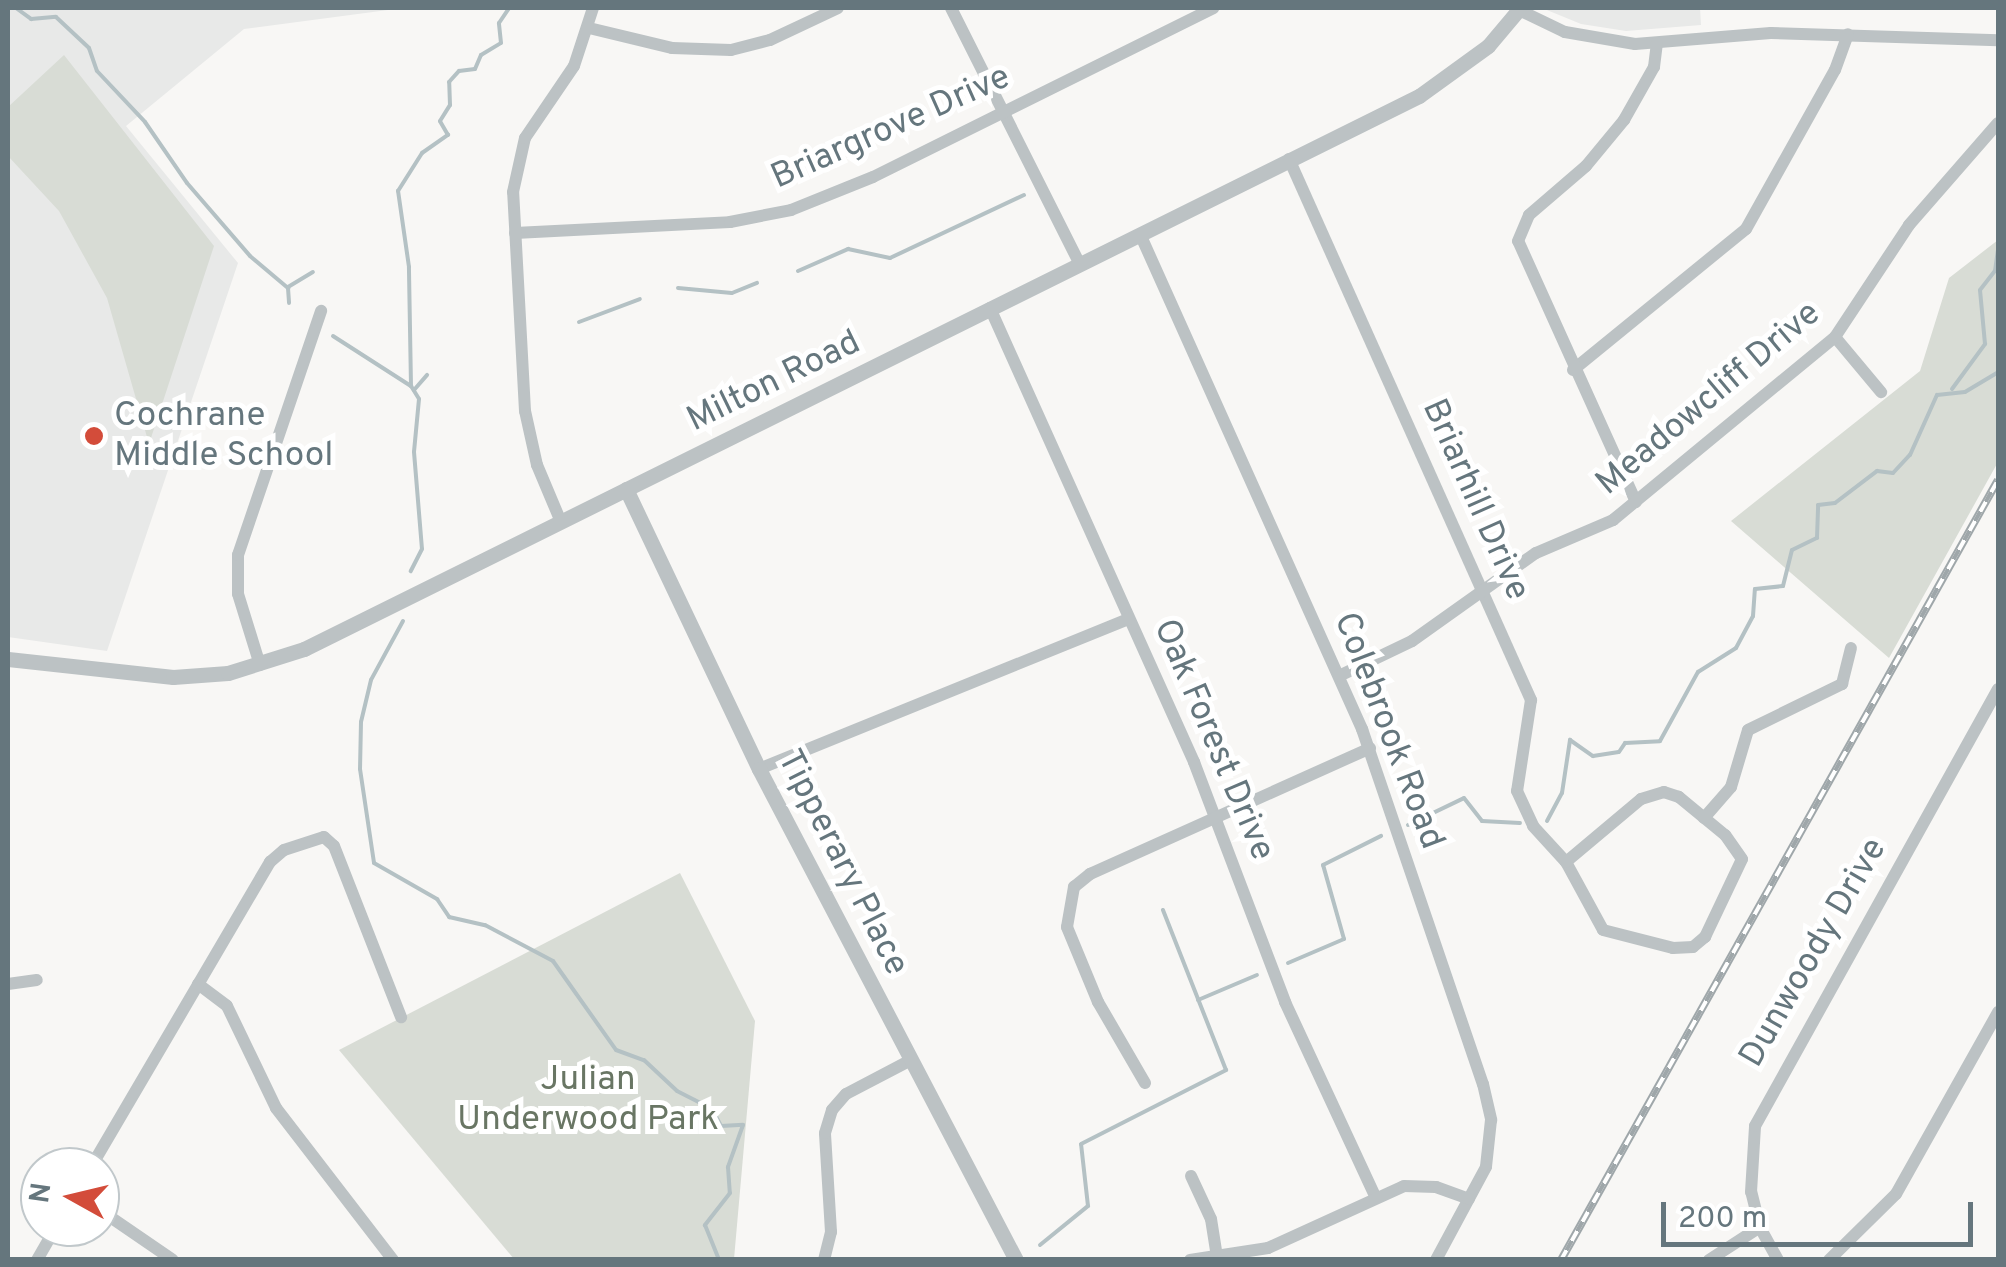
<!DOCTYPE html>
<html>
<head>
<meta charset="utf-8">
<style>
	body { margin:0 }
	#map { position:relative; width:2006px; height:1267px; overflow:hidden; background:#f8f7f5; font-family:Overpass,sans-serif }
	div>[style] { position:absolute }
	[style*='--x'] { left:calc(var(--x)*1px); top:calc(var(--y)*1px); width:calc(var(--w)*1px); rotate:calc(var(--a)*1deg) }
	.built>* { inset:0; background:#e8e9e8 }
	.green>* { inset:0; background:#d8dcd5 }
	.stream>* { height:4px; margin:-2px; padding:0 2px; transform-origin:2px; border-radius:2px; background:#b4c1c4 }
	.minor>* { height:12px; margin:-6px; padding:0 6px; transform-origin:6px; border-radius:6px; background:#bcc2c4 }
	.tertiary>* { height:15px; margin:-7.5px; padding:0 7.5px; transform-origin:7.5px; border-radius:7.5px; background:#bcc2c4 }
	.rail>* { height:8px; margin-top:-4px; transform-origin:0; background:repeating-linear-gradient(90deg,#fff 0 11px,#9fa7aa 0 22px); box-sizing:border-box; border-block:2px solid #9fa7aa }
	.dots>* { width:28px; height:28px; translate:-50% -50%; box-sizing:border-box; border:5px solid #fff; border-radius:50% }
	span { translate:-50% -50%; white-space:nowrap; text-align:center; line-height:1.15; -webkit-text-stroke:10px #fff; paint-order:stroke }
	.street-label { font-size:35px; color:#65767d }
	.poi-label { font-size:35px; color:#65767d }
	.left { translate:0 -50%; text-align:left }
	.park-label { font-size:35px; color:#697664 }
	.frame { position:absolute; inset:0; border:10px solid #65767d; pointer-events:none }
	.north { position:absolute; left:20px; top:1147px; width:100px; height:100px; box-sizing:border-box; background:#fff; border:2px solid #c1c8cb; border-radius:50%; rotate:278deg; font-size:28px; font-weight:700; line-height:40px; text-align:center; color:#65767d }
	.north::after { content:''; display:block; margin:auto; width:35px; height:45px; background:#d34c3a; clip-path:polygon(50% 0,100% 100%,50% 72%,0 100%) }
	.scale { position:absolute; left:1661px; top:1202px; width:312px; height:45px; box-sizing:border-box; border:5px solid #65767d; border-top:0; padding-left:12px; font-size:30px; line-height:35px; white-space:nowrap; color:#65767d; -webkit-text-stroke:8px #fff; paint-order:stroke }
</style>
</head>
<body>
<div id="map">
	<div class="built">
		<div style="clip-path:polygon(8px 8px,403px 8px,244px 29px,126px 126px,238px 263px,107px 651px,8px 637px)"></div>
		<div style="clip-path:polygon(1542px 8px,1700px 8px,1701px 25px,1626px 31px,1581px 24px)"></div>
	</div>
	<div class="green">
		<div style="clip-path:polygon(64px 55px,214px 246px,149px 444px,107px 298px,59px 211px,8px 156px,8px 107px)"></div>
		<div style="clip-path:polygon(1998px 240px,1998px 462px,1889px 658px,1731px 521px,1920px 371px,1949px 278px)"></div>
		<div style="clip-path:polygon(680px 873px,755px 1021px,734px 1259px,514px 1259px,339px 1050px)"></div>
	</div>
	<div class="stream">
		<div style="--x:16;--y:8;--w:19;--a:36"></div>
		<div style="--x:31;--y:19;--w:25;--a:-5"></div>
		<div style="--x:56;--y:17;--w:45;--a:43.2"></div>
		<div style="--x:89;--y:48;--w:24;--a:71"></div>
		<div style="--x:97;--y:71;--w:70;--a:46.7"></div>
		<div style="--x:145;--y:122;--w:74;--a:55.5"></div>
		<div style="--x:187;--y:183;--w:96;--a:49.2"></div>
		<div style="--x:250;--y:256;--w:50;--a:40.1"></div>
		<div style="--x:288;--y:288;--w:15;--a:86"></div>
		<div style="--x:798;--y:271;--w:55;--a:-23.7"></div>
		<div style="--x:848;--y:249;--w:43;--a:12.1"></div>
		<div style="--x:890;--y:258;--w:148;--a:-25.2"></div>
		<div style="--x:288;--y:287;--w:29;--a:-31"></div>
		<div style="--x:678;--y:288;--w:54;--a:5.3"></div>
		<div style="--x:732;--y:293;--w:27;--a:-22"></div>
		<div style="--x:579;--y:322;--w:65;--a:-20.7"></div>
		<div style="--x:333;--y:336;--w:93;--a:32.7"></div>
		<div style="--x:411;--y:386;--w:15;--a:58"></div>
		<div style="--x:419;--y:399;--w:53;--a:95.4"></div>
		<div style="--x:414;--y:452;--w:97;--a:85.3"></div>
		<div style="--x:422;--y:549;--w:25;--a:117"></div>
		<div style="--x:411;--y:386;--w:119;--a:-91"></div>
		<div style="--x:409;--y:267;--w:77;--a:-98.2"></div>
		<div style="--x:398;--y:191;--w:45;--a:-57.7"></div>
		<div style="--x:422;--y:153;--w:32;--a:-35"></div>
		<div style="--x:448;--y:135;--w:16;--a:-120"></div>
		<div style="--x:440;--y:121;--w:19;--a:-58"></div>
		<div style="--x:450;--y:105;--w:23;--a:-92"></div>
		<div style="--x:449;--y:82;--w:15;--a:-48"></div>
		<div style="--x:459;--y:71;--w:16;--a:-7"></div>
		<div style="--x:475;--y:69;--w:15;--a:-67"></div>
		<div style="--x:481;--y:55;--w:23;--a:-31"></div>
		<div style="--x:501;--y:43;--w:20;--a:-96"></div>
		<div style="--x:499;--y:23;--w:18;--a:-56"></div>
		<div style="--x:1952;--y:389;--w:56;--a:-53.7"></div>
		<div style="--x:1985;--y:344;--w:54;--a:-95.3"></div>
		<div style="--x:1980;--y:290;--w:24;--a:-52"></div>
		<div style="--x:1995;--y:271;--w:21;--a:-82"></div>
		<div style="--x:414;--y:390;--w:20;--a:-49"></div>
		<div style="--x:403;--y:621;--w:67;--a:118.5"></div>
		<div style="--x:371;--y:680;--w:43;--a:103.4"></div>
		<div style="--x:361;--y:722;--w:47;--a:91.2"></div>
		<div style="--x:360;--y:769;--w:95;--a:81.5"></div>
		<div style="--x:374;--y:863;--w:73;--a:29.7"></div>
		<div style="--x:437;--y:899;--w:22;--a:56"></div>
		<div style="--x:449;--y:917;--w:37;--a:13"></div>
		<div style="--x:485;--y:925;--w:77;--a:27.9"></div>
		<div style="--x:553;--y:961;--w:109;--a:54.7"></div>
		<div style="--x:616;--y:1050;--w:30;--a:20"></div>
		<div style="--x:644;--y:1060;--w:45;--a:43.2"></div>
		<div style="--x:677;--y:1091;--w:39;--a:27"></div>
		<div style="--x:712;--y:1109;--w:19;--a:62"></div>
		<div style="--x:721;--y:1126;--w:22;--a:-3"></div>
		<div style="--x:743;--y:1125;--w:45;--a:109.7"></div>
		<div style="--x:728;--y:1167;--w:26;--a:86"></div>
		<div style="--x:730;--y:1193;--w:41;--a:128"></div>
		<div style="--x:705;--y:1225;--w:38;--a:68"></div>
		<div style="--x:1547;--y:821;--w:32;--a:-62"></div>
		<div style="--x:1562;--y:793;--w:54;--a:-81.4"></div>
		<div style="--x:1570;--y:740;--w:28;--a:35"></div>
		<div style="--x:1593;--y:756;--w:26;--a:-9"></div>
		<div style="--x:1619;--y:752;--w:11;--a:-56"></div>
		<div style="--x:1625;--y:743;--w:35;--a:-3"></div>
		<div style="--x:1660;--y:741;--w:79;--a:-61.2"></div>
		<div style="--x:1698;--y:672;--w:45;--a:-32.3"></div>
		<div style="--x:1736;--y:648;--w:36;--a:-62"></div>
		<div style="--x:1753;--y:616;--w:27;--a:-86"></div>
		<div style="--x:1755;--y:589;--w:28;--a:-6"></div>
		<div style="--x:1783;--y:586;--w:37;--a:-76"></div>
		<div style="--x:1792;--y:550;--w:28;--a:-26"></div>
		<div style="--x:1817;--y:538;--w:33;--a:-88"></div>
		<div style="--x:1818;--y:505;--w:17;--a:-7"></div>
		<div style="--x:1835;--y:503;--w:53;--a:-37.3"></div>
		<div style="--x:1877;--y:471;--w:16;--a:7"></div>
		<div style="--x:1893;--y:473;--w:25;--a:-47"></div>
		<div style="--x:1910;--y:455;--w:66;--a:-65.8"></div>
		<div style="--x:1937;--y:395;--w:28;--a:-6"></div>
		<div style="--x:1965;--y:392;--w:39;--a:-31"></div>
		<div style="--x:1408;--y:825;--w:62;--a:-25.7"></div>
		<div style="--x:1464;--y:798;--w:29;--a:52"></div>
		<div style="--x:1482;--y:821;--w:38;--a:3"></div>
		<div style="--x:1288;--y:963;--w:61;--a:-23.2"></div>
		<div style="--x:1344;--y:939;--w:77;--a:-105.8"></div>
		<div style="--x:1323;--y:865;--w:65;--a:-26.6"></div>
		<div style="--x:1198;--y:1000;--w:64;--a:-23"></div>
		<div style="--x:1040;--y:1245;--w:62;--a:-39.1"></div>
		<div style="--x:1088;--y:1206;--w:62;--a:-96.4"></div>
		<div style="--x:1081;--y:1144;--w:163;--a:-27"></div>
		<div style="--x:1226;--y:1070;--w:172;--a:-111.5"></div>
	</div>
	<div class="minor">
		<div style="--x:951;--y:8;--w:285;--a:63.3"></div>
		<div style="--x:1519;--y:10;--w:51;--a:25.6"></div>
		<div style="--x:1565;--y:32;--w:71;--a:9.7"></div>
		<div style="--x:1635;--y:44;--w:136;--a:-4.6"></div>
		<div style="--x:1771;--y:33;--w:227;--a:1.8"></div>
		<div style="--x:589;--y:28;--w:85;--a:13.5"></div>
		<div style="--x:672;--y:48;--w:59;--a:1.9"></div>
		<div style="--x:731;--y:50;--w:40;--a:-14.4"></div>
		<div style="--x:770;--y:40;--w:75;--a:-25.2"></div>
		<div style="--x:1289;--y:159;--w:593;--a:65.9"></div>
		<div style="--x:1531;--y:700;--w:92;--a:98.7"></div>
		<div style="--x:1517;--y:791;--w:38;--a:65"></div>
		<div style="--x:1533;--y:826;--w:49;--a:47.5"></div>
		<div style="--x:1566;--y:862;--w:77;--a:61.4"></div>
		<div style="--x:1603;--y:930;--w:72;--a:14.4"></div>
		<div style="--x:1673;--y:948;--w:20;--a:-3"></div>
		<div style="--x:1693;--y:947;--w:16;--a:-40"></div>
		<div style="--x:1705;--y:937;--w:86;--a:-64.6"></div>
		<div style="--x:1742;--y:859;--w:29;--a:-125"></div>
		<div style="--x:1725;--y:835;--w:60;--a:-140.4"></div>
		<div style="--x:1679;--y:797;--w:16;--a:-162"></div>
		<div style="--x:1664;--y:792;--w:24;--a:163"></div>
		<div style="--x:1641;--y:799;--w:98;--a:140"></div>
		<div style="--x:515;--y:233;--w:215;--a:-2.9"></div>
		<div style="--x:730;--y:222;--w:62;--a:-11.1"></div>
		<div style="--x:791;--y:210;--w:88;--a:-21.9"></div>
		<div style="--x:873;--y:177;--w:380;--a:-26.4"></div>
		<div style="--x:1140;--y:234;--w:543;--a:65.84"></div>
		<div style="--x:1362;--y:729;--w:375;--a:71.2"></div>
		<div style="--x:1483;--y:1084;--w:37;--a:77"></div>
		<div style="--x:1491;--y:1120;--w:47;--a:96.1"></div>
		<div style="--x:1486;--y:1167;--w:106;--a:118.3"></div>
		<div style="--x:990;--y:308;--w:498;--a:65.8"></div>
		<div style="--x:1194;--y:762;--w:257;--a:69.2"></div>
		<div style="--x:1285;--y:1002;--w:216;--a:65.1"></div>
		<div style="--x:1835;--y:337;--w:72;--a:50.1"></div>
		<div style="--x:1573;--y:370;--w:223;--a:-39.2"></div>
		<div style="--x:1746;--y:229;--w:182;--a:-60.8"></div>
		<div style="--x:1835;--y:70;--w:38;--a:-70"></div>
		<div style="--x:1636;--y:502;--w:286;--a:-114.3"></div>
		<div style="--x:1518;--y:241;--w:28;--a:-67"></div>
		<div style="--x:1529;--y:215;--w:75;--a:-40.7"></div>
		<div style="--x:1586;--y:166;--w:60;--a:-50.4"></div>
		<div style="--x:1624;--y:120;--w:61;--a:-60.5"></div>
		<div style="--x:1654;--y:67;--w:24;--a:-83"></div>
		<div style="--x:561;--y:522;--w:62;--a:-112.8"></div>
		<div style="--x:537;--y:465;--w:55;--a:-102.5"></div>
		<div style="--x:525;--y:411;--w:219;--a:-93.1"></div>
		<div style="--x:513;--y:192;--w:55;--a:-77.5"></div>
		<div style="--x:525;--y:138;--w:87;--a:-55.8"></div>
		<div style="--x:574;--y:66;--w:61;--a:-71.9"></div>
		<div style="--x:260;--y:665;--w:74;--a:-107.2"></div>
		<div style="--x:238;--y:594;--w:39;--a:-90"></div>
		<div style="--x:238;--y:555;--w:258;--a:-71.2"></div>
		<div style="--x:1339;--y:676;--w:81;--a:-25.6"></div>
		<div style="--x:1412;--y:641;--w:152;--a:-35.4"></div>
		<div style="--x:1536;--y:553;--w:84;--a:-23.2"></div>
		<div style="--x:1613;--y:520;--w:288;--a:-39.5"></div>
		<div style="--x:1835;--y:337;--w:134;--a:-56.5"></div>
		<div style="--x:1909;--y:225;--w:135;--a:-48.9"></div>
		<div style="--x:759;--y:769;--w:399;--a:-22.1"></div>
		<div style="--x:1704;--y:818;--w:41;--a:-48.9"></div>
		<div style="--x:1731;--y:787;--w:59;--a:-73.4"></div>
		<div style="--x:1748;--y:730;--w:105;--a:-26.1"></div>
		<div style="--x:1842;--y:684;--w:37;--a:-76"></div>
		<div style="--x:8;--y:984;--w:29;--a:-8"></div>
		<div style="--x:198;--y:984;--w:36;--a:37"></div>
		<div style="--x:227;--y:1006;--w:113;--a:64.3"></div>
		<div style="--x:276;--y:1108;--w:192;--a:52.4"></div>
		<div style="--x:1145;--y:1083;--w:94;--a:-120.1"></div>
		<div style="--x:1098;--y:1002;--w:81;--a:-112.5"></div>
		<div style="--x:1067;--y:927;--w:41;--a:-80.1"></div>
		<div style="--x:1074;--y:887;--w:21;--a:-39"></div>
		<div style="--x:1090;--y:874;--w:307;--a:-24.2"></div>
		<div style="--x:91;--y:1167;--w:354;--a:-59.6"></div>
		<div style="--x:270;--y:862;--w:18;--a:-41"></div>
		<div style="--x:284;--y:850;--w:42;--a:-18"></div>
		<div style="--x:324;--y:837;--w:13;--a:42"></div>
		<div style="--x:334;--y:846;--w:184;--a:68.6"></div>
		<div style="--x:1191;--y:1176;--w:47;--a:65.1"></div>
		<div style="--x:1211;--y:1219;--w:38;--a:81"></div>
		<div style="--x:100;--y:1210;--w:88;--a:34.4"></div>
		<div style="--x:37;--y:1260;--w:38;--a:-60"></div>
		<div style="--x:824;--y:1260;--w:29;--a:-76"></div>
		<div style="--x:831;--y:1232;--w:99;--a:-93.5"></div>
		<div style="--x:825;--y:1133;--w:24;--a:-73"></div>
		<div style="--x:832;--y:1110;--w:21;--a:-49"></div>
		<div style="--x:846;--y:1094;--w:73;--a:-27.6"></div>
		<div style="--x:1190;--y:1260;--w:79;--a:-8.7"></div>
		<div style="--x:1268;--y:1248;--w:149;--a:-24.5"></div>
		<div style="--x:1404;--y:1186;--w:32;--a:2"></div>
		<div style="--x:1436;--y:1187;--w:35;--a:20"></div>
		<div style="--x:1709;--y:1260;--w:61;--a:-32.9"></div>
		<div style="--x:1778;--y:1260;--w:38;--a:-119"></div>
		<div style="--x:1760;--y:1227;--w:36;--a:-104"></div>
		<div style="--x:1751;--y:1192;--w:66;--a:-86.5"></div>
		<div style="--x:1755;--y:1126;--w:500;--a:-60.92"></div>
		<div style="--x:1829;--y:1260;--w:94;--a:-44.6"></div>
		<div style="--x:1896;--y:1194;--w:209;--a:-60.7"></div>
	</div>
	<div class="tertiary">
		<div style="--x:626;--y:489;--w:310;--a:64.6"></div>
		<div style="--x:759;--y:769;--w:554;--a:62.37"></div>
		<div style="--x:8;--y:659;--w:166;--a:6.2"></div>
		<div style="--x:173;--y:677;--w:55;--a:-4.2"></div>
		<div style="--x:228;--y:673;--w:80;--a:-17.5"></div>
		<div style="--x:304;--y:649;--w:1245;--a:-26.38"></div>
		<div style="--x:1419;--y:96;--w:85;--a:-35.9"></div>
		<div style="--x:1488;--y:46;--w:50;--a:-49.9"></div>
	</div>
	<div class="rail">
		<div style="--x:1561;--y:1260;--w:894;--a:-60.74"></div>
	</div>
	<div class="dots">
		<div style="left:94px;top:436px;background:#d34c3a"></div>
	</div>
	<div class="street-label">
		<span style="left:891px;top:128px;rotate:-24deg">Briargrove Drive</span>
		<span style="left:774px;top:382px;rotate:-26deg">Milton Road</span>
		<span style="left:1709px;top:399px;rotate:-40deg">Meadowcliff Drive</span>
		<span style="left:1475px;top:500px;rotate:66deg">Briarhill Drive</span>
		<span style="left:1388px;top:731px;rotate:69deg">Colebrook Road</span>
		<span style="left:1213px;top:740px;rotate:67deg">Oak Forest Drive</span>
		<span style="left:842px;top:863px;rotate:63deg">Tipperary Place</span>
		<span style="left:1814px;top:953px;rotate:-60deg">Dunwoody Drive</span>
	</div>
	<div class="poi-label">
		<span class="left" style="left:114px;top:436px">Cochrane<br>Middle School</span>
	</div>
	<div class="park-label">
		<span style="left:588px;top:1100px">Julian<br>Underwood Park</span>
	</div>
	<div class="frame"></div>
	<div class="north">N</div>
	<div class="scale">200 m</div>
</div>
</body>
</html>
